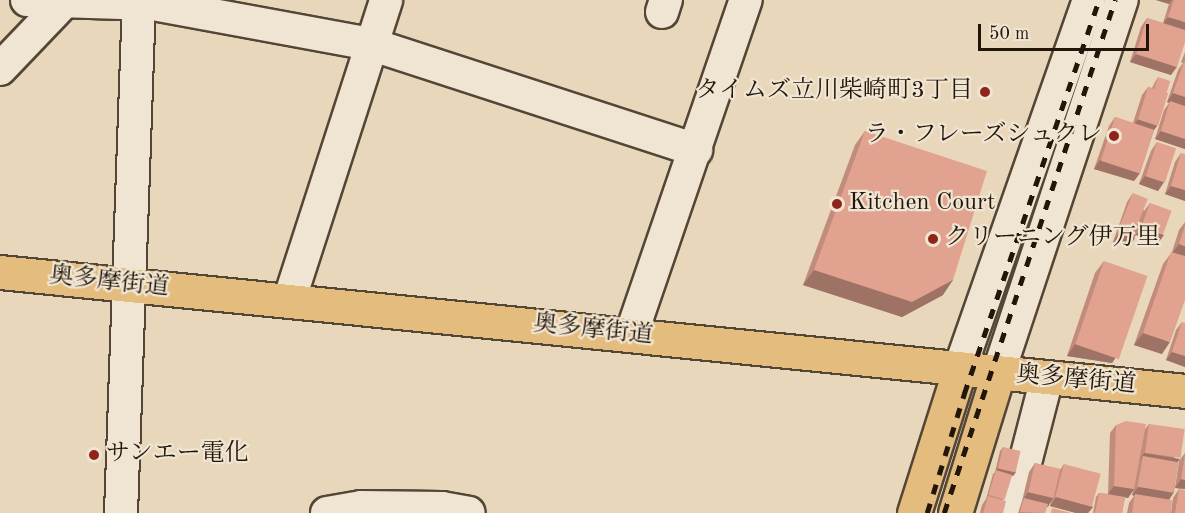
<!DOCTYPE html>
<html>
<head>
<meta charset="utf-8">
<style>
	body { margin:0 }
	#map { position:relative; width:1185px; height:513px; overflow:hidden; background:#e8d7ba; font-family:"Old Standard TT","Noto Serif JP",serif }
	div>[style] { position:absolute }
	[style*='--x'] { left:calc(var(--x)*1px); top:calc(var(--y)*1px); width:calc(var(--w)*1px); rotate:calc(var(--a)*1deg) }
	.roads { filter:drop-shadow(2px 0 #544636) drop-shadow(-2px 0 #544636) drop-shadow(0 2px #544636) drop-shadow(0 -2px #544636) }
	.minor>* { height:32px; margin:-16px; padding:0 16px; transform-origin:16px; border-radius:16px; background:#f0e5d2 }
	.major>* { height:33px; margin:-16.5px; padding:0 16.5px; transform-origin:16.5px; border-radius:16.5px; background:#e4bc7d }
	.rail>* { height:4.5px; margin-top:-2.25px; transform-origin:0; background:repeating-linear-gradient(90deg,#22160a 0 10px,transparent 0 20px) }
	.wall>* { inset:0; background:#c28c7c }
	.shaded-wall>* { inset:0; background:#9e7265 }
	.building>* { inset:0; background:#e1a390; transform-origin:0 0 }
	.dots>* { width:16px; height:16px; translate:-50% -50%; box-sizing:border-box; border:3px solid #f0e5d2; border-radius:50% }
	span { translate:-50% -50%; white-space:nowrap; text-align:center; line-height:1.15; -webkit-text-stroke:4.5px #f0e5d2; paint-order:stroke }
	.poi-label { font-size:24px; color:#22160a }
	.right { translate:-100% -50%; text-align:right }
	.left { translate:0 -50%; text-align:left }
	.street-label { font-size:24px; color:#22160a }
	.scale { position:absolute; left:978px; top:24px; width:171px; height:27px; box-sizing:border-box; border:3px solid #22160a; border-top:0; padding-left:8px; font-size:18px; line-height:21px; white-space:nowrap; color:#22160a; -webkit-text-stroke:4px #f0e5d2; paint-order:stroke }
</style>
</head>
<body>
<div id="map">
	<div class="roads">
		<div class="minor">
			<div style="--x:27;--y:0;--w:126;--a:1.8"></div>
			<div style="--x:153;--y:4;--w:221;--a:10.4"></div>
			<div style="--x:370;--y:44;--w:343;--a:18"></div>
			<div style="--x:662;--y:12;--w:13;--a:-72"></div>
			<div style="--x:0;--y:69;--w:93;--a:-46.3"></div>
			<div style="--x:289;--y:301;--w:316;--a:-72.1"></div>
			<div style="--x:631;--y:335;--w:354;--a:-71.1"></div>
			<div style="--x:960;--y:368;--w:390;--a:-70.7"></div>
			<div style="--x:998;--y:374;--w:394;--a:-71.7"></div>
			<div style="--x:121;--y:513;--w:513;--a:-87.99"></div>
			<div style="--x:327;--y:513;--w:35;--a:-10"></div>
			<div style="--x:361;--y:507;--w:81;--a:0.7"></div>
			<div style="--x:442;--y:508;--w:27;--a:10"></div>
			<div style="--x:1012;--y:513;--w:139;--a:-75.5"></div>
		</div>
		<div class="major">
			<div style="--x:0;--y:272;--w:1191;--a:5.73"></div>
			<div style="--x:914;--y:513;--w:152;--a:-72.4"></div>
			<div style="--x:955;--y:513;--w:145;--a:-72.8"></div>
		</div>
	</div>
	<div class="rail">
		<div style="--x:927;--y:513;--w:125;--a:-72.7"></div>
		<div style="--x:964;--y:394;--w:416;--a:-71.1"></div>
		<div style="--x:944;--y:513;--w:541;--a:-71.57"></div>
	</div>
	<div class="wall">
		<div style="clip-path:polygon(1156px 0,1185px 0,1171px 75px,1130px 62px,1141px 27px,1147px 18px,1163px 23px,1169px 4px)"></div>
		<div style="clip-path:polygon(1185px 52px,1185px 149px,1155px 139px,1164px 110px,1169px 103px,1167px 102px,1178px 70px,1183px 63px,1181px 62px)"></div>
		<div style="clip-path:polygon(1158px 77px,1157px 126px,1154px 130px,1140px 173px,1134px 181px,1094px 169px,1109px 126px,1115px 117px,1133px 123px,1142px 95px,1148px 87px,1152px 88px,1155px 82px)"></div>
		<div style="clip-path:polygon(865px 131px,943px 295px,902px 317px,803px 285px,855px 145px)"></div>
		<div style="clip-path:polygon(1157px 142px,1164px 182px,1158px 191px,1139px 184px,1151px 151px)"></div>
		<div style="clip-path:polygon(1181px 153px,1185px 201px,1165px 194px,1175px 162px)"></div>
		<div style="clip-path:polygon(1133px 193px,1144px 211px,1150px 203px,1158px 243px,1136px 235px,1129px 247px,1113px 242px,1127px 202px)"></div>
		<div style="clip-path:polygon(1185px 222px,1185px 226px,1162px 354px,1134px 345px,1163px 264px,1172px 252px,1179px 230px)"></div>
		<div style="clip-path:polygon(1104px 261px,1120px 351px,1112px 363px,1067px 356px,1095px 273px)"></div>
		<div style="clip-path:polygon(1182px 322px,1185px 367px,1166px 360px,1176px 330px)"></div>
		<div style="clip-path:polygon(1149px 424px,1178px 462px,1174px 492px,1169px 500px,1171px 513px,1127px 513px,1129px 503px,1134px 496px,1132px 495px,1133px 491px,1128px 498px,1125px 497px,1122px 513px,1093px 513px,1096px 497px,1099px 493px,1108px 494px,1110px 433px,1116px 425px,1145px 429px)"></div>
		<div style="clip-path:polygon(1003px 447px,1016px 472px,1013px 476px,1011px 476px,1003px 500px,1003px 513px,980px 513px,982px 505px,986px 499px,993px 474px,995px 472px,1000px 451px)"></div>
		<div style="clip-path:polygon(1185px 453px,1185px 489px,1175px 488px,1179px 461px)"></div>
		<div style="clip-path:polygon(1035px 463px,1060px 470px,1064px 464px,1093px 507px,1088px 513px,1076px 513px,1050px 506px,1051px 502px,1047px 506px,1045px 513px,1018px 513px,1022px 501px,1029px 472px)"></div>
		<div style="clip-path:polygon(1179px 489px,1185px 513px,1171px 513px,1173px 498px)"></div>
	</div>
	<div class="shaded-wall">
		<div style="clip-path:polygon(1156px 0,1172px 0,1169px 4px)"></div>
		<div style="clip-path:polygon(1168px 17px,1185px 22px,1185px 32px,1162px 25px)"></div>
		<div style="clip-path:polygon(1136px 54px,1177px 67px,1171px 75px,1130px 62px)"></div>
		<div style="clip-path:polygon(1173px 93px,1185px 97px,1185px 108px,1167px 102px)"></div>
		<div style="clip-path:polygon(1138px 119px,1157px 126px,1151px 134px,1132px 128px)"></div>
		<div style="clip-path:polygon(1161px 131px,1185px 139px,1185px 149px,1155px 139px)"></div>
		<div style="clip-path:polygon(1100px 160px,1140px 173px,1134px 181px,1094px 169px)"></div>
		<div style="clip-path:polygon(1145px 176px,1164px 182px,1158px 191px,1139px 184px)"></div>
		<div style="clip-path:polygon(1171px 186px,1185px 190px,1185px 201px,1165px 194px)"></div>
		<div style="clip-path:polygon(1142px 227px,1164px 235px,1158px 243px,1136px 235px)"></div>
		<div style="clip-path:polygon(1119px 233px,1135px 238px,1129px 247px,1113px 242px)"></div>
		<div style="clip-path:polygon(1179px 244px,1185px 246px,1185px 261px,1170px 256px)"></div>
		<div style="clip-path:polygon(814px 270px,953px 280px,943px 295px,902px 317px,803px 285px)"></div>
		<div style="clip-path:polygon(1143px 333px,1170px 342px,1162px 354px,1134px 345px)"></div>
		<div style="clip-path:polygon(1075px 344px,1120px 351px,1112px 363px,1067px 356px)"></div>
		<div style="clip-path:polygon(1172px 352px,1185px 356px,1185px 367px,1166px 360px)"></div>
		<div style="clip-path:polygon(1144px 453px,1180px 459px,1174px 467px,1143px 456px,1138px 462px)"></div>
		<div style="clip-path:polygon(998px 468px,1016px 472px,1013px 476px,995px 472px)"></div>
		<div style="clip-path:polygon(1181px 479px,1185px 480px,1185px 489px,1175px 488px)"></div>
		<div style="clip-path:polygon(1114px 486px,1134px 489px,1128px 498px,1108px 494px)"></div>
		<div style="clip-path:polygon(1138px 487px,1174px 492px,1168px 501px,1132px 495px)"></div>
		<div style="clip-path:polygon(1028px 492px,1053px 498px,1048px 507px,1023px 501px,1024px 498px,1022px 501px)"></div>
		<div style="clip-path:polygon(1056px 497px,1093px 507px,1088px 513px,1076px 513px,1050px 506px)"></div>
	</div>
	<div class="building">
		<div style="clip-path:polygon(1174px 0,1185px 0,1185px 22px,1168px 17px)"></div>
		<div style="clip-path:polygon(1147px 18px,1185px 30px,1185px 42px,1177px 67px,1136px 54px)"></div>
		<div style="clip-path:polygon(1184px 62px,1185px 62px,1185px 97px,1173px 93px)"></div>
		<div style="left:1158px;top:77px;width:13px;height:13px;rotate:18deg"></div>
		<div style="left:1148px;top:87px;width:21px;height:34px;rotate:17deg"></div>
		<div style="clip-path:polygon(1170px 101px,1185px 106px,1185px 139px,1161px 131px)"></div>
		<div style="left:1115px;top:117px;width:41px;height:46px;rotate:18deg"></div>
		<div style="clip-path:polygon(865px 131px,987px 171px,953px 280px,912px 302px,814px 270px)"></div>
		<div style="left:1157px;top:142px;width:20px;height:36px;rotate:18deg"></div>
		<div style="clip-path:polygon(1181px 153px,1185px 154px,1185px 190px,1171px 186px)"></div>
		<div style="left:1133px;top:193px;width:16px;height:42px;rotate:22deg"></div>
		<div style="left:1150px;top:203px;width:23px;height:25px;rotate:20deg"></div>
		<div style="clip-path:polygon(1185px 226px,1185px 246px,1179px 244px)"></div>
		<div style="clip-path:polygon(1171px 252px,1185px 256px,1185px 300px,1170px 342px,1143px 333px)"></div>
		<div style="left:1104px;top:261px;width:46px;height:88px;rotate:19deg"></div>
		<div style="clip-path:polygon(1182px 322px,1185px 323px,1185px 356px,1172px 352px)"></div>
		<div style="clip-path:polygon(1126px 421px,1146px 424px,1134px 489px,1114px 486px,1116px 425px)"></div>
		<div style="left:1149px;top:424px;width:36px;height:29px;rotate:8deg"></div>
		<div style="left:1003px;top:447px;width:18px;height:22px;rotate:13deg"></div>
		<div style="clip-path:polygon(1185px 455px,1185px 480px,1181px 479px)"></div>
		<div style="left:1143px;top:456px;width:36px;height:31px;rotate:10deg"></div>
		<div style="left:1035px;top:463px;width:26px;height:30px;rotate:13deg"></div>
		<div style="left:1064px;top:464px;width:38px;height:34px;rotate:15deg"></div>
		<div style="left:996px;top:470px;width:17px;height:26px;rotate:17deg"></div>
		<div style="clip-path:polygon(1179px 489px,1185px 490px,1185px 513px,1175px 513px)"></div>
		<div style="clip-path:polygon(1099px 493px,1125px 497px,1122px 513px,1095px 513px)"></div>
		<div style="clip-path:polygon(1135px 494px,1172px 500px,1171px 513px,1132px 513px)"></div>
		<div style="clip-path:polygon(988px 496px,1006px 501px,1003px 513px,983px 513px)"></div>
		<div style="clip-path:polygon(1024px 498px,1048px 504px,1045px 513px,1020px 512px)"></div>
		<div style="clip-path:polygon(1052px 508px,1071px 513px,1051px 513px)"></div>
	</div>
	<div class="dots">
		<div style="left:985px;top:92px;background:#8f2418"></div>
		<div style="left:1114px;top:136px;background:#8f2418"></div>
		<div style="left:837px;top:204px;background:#8f2418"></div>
		<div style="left:933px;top:239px;background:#8f2418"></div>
		<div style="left:94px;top:455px;background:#8f2418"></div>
	</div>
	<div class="poi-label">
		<span class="right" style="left:973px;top:92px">タイムズ立川柴崎町3丁目</span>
		<span class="right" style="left:1102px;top:136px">ラ・フレーズシュクレ</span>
		<span class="left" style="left:849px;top:204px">Kitchen Court</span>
		<span class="left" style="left:945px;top:239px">クリーニング伊万里</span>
		<span class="left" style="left:106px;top:455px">サンエー電化</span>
	</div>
	<div class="street-label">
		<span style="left:109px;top:283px;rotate:6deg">奥多摩街道</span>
		<span style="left:593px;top:331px;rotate:6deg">奥多摩街道</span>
		<span style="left:1076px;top:381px;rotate:5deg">奥多摩街道</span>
	</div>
	<div class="scale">50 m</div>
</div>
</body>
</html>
